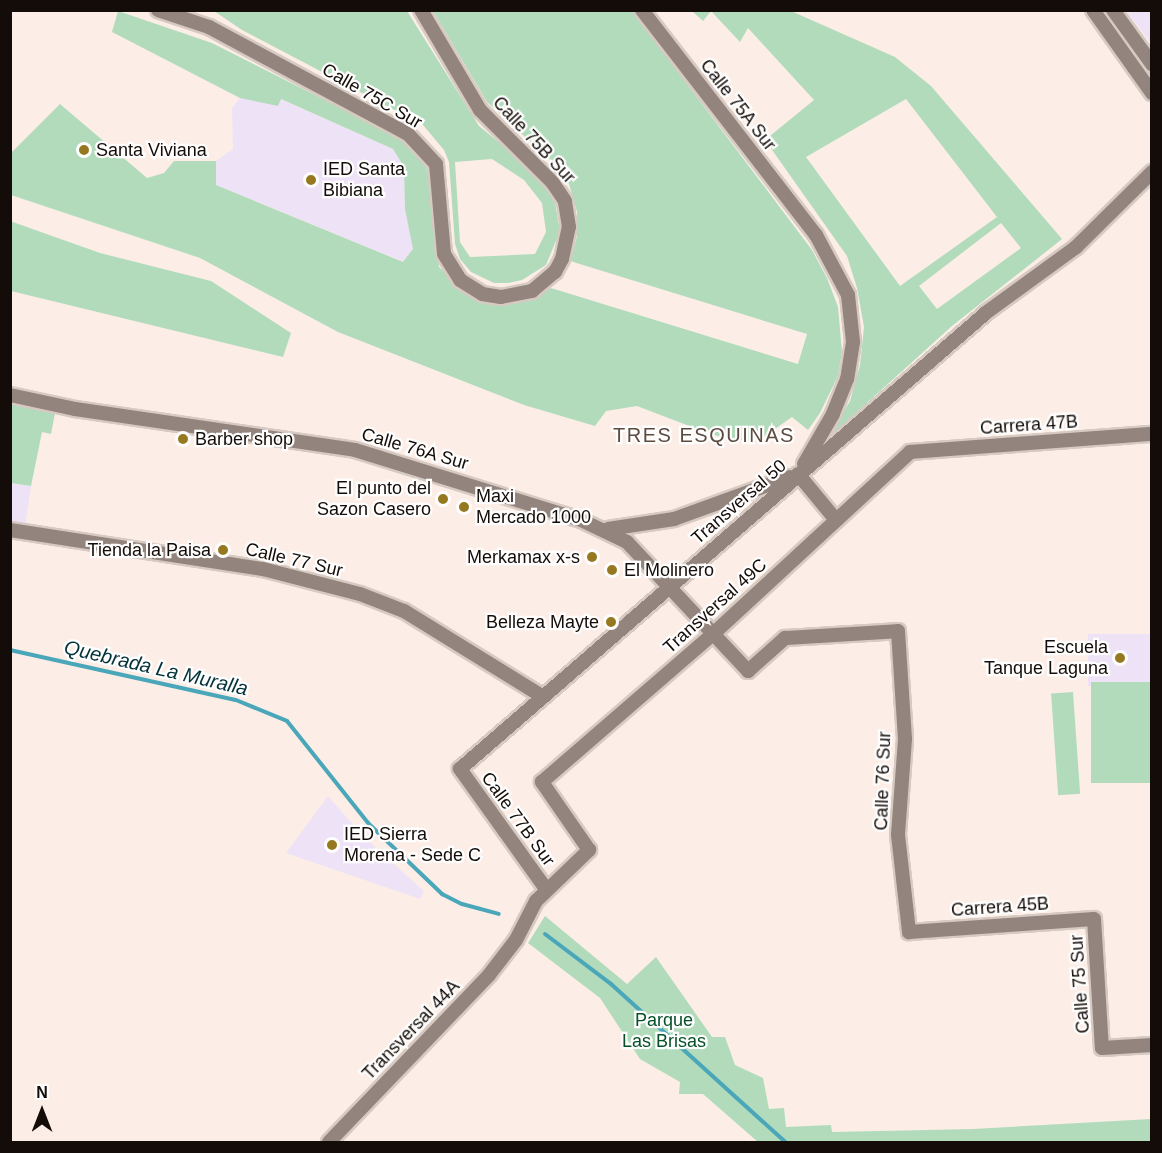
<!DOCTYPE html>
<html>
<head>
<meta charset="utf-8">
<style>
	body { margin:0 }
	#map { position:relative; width:1162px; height:1153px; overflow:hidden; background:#fceee6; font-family:Arial,sans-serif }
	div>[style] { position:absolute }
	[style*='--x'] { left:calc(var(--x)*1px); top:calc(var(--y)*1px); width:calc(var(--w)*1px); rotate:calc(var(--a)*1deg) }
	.education>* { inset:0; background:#eee2f6; transform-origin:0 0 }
	.green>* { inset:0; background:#b1dbbb; transform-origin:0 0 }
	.stream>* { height:4px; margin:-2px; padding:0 2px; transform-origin:2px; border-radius:2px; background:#4aa6b9 }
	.roads { filter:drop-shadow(2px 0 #d7cac2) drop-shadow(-2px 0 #d7cac2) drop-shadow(0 2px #d7cac2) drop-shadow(0 -2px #d7cac2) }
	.secondary>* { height:14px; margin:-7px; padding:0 7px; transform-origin:7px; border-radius:7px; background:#93857d }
	.dots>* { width:16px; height:16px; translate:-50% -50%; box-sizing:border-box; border:3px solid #fefefe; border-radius:50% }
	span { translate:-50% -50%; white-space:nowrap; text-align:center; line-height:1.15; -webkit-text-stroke:4.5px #fefefe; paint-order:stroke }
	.street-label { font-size:18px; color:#140c08 }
	.poi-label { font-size:18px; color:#140c08 }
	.left { translate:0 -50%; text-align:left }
	.right { translate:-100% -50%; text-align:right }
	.park-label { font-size:18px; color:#055027 }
	.neighbourhood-label { font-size:20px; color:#5d4b40; letter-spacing:1.5px }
	.water-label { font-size:20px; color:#04323a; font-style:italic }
	.frame { position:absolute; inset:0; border:12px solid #140c08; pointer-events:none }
	.north { position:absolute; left:12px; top:1081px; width:60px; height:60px; -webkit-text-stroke:4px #fefefe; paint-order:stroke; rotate:0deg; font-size:16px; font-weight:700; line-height:24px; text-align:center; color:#140c08 }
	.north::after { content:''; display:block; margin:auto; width:21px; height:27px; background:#140c08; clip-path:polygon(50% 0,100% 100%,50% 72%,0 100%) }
</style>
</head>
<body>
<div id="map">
	<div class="education">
		<div style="clip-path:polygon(1126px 11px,1151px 11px,1151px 43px)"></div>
		<div style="clip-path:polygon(242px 95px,278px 106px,280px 99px,393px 149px,404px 167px,405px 209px,414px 249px,404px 262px,216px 185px,216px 161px,233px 149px,232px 108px)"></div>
		<div style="clip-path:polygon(10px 483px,31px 486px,25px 527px,11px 525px)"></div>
		<div style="left:1088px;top:634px;width:63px;height:52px"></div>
		<div style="clip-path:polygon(328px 796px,364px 837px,424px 891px,420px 899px,286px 853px)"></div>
	</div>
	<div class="green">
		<div style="clip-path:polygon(118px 11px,212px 43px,412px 144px,429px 173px,439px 267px,469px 294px,485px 300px,538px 294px,551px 288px,798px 364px,807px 334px,570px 261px,577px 236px,577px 212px,569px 184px,556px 165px,487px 102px,433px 11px,632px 11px,812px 250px,827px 278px,838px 307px,842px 352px,838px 376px,820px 413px,808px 430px,792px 417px,762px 438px,742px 440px,713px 435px,637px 406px,606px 411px,595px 426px,524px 405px,338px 332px,200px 258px,11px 195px,11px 153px,60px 104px,147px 178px,164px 173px,174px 161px,216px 161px,216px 185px,403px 262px,413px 249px,405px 209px,404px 167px,393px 149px,281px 99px,278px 106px,240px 98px,112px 32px)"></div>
		<div style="clip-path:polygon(evenodd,214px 11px,407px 11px,479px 126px,546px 181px,554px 196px,560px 231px,546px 265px,522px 280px,508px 283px,494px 283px,471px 272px,460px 259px,455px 244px,449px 162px,444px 150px,423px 125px,242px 30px,214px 11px,492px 159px,524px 180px,542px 203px,546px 232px,535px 254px,470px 257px,460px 242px,455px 162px,492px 159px)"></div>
		<div style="clip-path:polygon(evenodd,692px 11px,791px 11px,895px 57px,931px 86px,1062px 239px,952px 326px,826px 440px,850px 401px,860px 365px,864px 327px,857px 288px,847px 256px,765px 140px,814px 100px,748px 28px,740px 42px,711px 11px,703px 21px,692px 11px,906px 99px,997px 217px,900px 286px,806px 157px,906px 99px,692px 11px,1001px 223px,1021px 248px,937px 309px,919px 286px,1001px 223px)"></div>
		<div style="clip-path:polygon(10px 221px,100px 253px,211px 281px,291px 333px,283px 357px,11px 291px)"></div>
		<div style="clip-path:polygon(10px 399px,56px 408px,51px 434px,42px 432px,31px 486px,11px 483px)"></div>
		<div style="left:1151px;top:682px;width:101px;height:60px;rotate:90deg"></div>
		<div style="left:1073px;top:692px;width:102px;height:22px;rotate:86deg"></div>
		<div style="clip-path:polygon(545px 916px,627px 984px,656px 957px,712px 1037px,725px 1037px,735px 1065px,763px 1078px,769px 1109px,784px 1108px,786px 1127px,831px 1125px,832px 1132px,973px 1129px,1151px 1119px,1151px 1142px,758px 1142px,703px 1094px,679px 1094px,680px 1082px,640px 1059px,600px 998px,528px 943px)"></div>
	</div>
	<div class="stream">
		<div style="--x:10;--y:650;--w:231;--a:12.5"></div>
		<div style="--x:236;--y:700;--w:55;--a:22.4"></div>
		<div style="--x:287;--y:721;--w:130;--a:51.5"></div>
		<div style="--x:368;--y:823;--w:103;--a:43.8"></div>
		<div style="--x:442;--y:894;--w:22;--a:27"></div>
		<div style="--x:462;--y:904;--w:38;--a:15"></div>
		<div style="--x:545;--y:934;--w:83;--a:37.1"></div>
		<div style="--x:611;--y:984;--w:235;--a:42.2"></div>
	</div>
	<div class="roads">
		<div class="secondary">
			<div style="--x:158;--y:10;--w:54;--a:18.4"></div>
			<div style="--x:209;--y:27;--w:226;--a:28.3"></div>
			<div style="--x:408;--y:134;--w:41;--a:47"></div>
			<div style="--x:436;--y:164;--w:90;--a:84.9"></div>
			<div style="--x:444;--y:254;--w:31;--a:58"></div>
			<div style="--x:460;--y:280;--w:26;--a:32"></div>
			<div style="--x:482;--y:294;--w:19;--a:9"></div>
			<div style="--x:501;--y:297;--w:32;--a:-11"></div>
			<div style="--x:532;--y:291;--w:30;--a:-40"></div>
			<div style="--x:555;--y:272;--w:15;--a:-62"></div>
			<div style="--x:562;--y:259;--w:33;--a:-78"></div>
			<div style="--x:569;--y:227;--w:26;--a:-99"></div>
			<div style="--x:565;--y:201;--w:22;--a:-124"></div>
			<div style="--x:553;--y:183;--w:103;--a:-135"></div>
			<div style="--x:480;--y:110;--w:116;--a:-120.5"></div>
			<div style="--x:642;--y:10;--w:284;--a:52.3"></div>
			<div style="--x:816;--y:235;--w:68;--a:61.9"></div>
			<div style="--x:848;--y:295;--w:47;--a:83.9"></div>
			<div style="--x:853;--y:342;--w:37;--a:99"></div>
			<div style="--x:847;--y:379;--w:38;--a:112"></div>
			<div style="--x:833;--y:414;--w:58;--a:120.1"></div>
			<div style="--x:1093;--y:10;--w:102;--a:54.6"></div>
			<div style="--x:1113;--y:10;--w:67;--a:54.2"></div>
			<div style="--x:10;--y:395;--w:66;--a:12.2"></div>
			<div style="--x:75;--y:409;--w:283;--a:8.3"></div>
			<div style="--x:355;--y:450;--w:237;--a:17.2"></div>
			<div style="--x:581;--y:520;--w:51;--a:25.6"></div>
			<div style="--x:627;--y:542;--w:177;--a:46.8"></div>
			<div style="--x:748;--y:671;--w:50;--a:-41.7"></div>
			<div style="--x:785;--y:638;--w:113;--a:-3.5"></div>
			<div style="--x:898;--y:631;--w:108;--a:86.3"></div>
			<div style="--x:905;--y:739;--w:96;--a:94.2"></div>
			<div style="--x:898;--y:835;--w:98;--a:83.5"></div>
			<div style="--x:909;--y:932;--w:185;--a:-4"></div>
			<div style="--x:1094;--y:919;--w:129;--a:86.5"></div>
			<div style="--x:1102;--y:1048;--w:50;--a:-3.4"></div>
			<div style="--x:798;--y:474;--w:60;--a:50.4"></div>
			<div style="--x:608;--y:529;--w:67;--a:-8.6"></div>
			<div style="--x:674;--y:519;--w:123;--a:-19.9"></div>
			<div style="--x:10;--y:530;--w:256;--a:8.8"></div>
			<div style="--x:263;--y:569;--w:100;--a:14.5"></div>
			<div style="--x:360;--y:594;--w:47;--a:21.1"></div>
			<div style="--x:404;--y:611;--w:163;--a:31.7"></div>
			<div style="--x:546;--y:889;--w:148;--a:-125.6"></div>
			<div style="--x:460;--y:769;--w:698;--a:-40.93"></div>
			<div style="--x:987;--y:312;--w:110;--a:-36.1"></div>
			<div style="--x:1076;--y:247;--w:107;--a:-44.6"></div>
			<div style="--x:329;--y:1142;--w:231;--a:-46.2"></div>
			<div style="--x:489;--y:975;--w:44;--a:-52.4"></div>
			<div style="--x:516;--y:940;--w:44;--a:-62.9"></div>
			<div style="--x:536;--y:901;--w:74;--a:-43.9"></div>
			<div style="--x:589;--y:850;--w:83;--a:-124.7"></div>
			<div style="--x:542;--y:782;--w:226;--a:-40.9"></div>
			<div style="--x:713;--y:634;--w:268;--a:-42.7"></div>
			<div style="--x:910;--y:452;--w:243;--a:-4.3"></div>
		</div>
	</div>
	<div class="dots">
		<div style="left:84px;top:150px;background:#95781f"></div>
		<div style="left:311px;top:180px;background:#95781f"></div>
		<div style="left:183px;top:439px;background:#95781f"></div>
		<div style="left:443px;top:499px;background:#95781f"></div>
		<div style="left:464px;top:507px;background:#95781f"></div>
		<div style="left:223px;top:550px;background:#95781f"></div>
		<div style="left:592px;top:557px;background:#95781f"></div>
		<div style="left:612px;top:570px;background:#95781f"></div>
		<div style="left:611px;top:622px;background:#95781f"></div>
		<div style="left:1120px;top:658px;background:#95781f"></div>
		<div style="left:332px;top:845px;background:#95781f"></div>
	</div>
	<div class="street-label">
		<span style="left:372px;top:96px;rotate:30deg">Calle 75C Sur</span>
		<span style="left:738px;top:105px;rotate:52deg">Calle 75A Sur</span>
		<span style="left:534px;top:140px;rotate:47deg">Calle 75B Sur</span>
		<span style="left:1029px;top:425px;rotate:-4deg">Carrera 47B</span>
		<span style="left:415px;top:449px;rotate:16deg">Calle 76A Sur</span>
		<span style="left:739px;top:502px;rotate:-41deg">Transversal 50</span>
		<span style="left:294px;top:560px;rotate:13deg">Calle 77 Sur</span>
		<span style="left:715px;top:606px;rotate:-42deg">Transversal 49C</span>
		<span style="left:883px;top:781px;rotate:-88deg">Calle 76 Sur</span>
		<span style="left:518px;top:819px;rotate:54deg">Calle 77B Sur</span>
		<span style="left:1000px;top:907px;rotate:-4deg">Carrera 45B</span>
		<span style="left:1080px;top:984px;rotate:-94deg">Calle 75 Sur</span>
		<span style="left:411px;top:1030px;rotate:-46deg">Transversal 44A</span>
	</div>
	<div class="poi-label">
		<span class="left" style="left:96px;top:150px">Santa Viviana</span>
		<span class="left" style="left:323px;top:180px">IED Santa<br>Bibiana</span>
		<span class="left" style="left:195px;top:439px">Barber shop</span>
		<span class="right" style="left:431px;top:499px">El punto del<br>Sazon Casero</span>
		<span class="left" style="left:476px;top:507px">Maxi<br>Mercado 1000</span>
		<span class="right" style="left:211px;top:550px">Tienda la Paisa</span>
		<span class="right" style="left:580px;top:557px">Merkamax x-s</span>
		<span class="left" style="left:624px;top:570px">El Molinero</span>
		<span class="right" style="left:599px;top:622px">Belleza Mayte</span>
		<span class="right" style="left:1108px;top:658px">Escuela<br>Tanque Laguna</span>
		<span class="left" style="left:344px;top:845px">IED Sierra<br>Morena - Sede C</span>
	</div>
	<div class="park-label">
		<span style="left:664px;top:1031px">Parque<br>Las Brisas</span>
	</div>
	<div class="neighbourhood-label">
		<span style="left:704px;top:435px">TRES ESQUINAS</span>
	</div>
	<div class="water-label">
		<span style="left:156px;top:668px;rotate:13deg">Quebrada La Muralla</span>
	</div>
	<div class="frame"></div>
	<div class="north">N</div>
</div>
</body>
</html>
